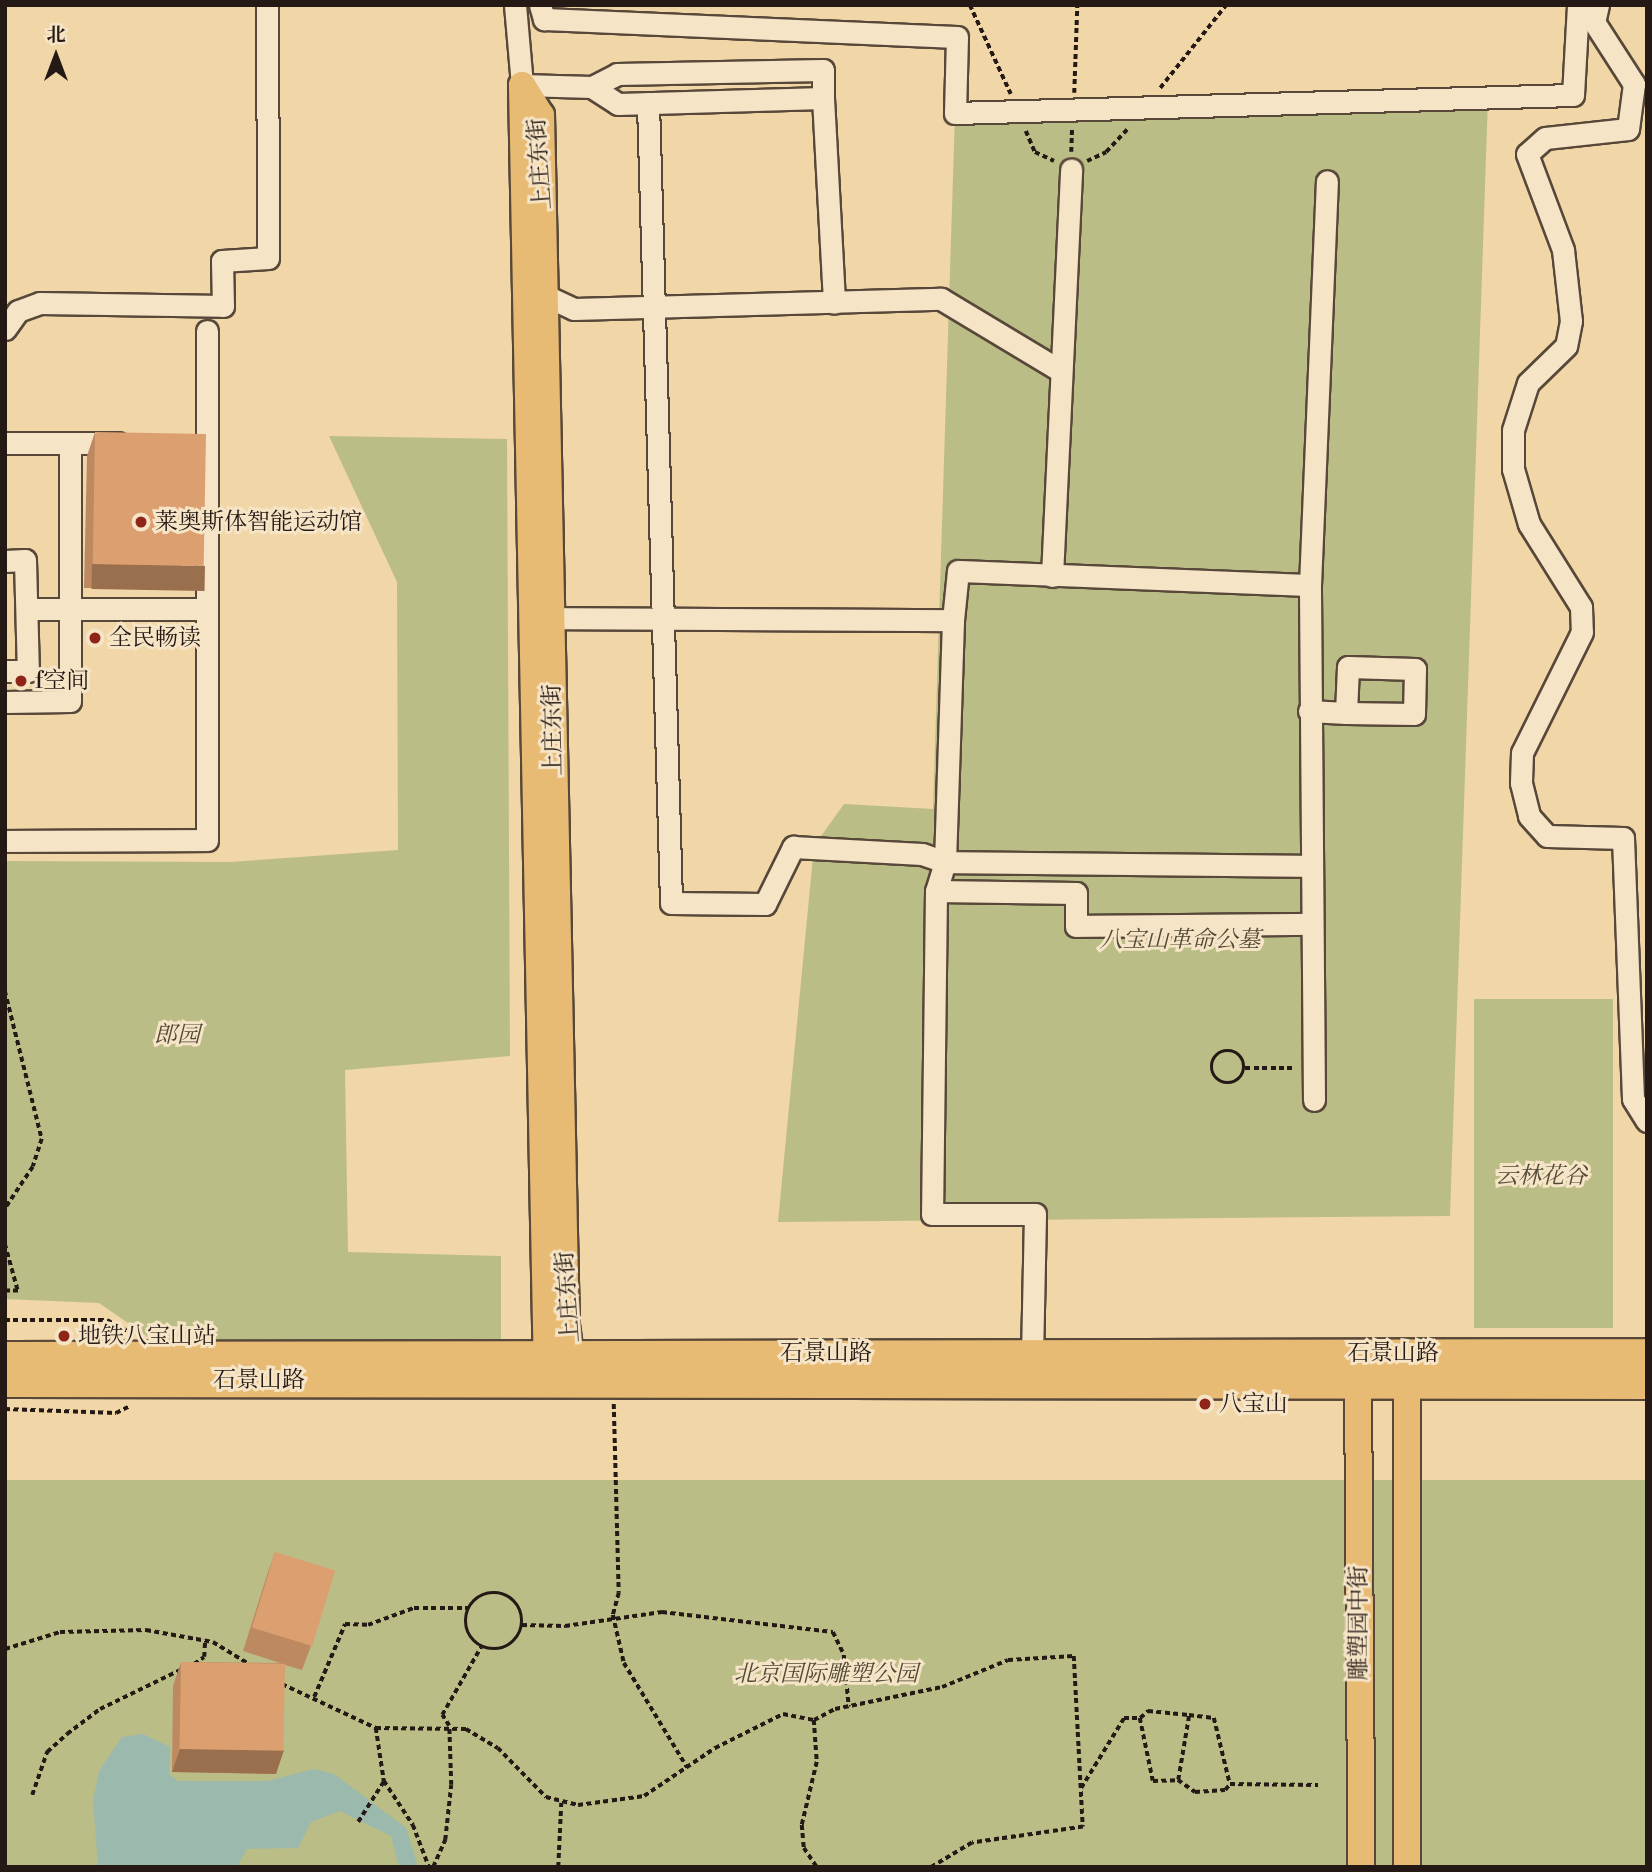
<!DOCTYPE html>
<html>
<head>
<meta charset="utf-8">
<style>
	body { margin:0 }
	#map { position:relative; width:1652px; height:1872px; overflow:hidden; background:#f1d6a7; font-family:"Libre Bodoni","Noto Serif SC",serif }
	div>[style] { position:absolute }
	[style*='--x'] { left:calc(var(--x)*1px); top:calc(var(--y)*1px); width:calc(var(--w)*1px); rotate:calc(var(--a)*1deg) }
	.green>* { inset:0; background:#bbbd87; transform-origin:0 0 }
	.water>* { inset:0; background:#9bb9ac }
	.path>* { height:3.5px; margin-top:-1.75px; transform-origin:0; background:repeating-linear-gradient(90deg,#241914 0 5px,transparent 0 8.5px) }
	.path>.ring { margin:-1.75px; padding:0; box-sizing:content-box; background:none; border:3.5px solid #241914; border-radius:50% }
	.roads { filter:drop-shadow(2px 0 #574839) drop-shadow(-2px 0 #574839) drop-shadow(0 2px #574839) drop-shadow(0 -2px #574839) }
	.minor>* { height:21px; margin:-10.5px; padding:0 10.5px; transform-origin:10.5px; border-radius:10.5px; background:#f6e4c6 }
	.major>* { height:26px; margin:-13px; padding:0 13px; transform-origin:13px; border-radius:13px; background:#e8bb74 }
	.highway>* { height:30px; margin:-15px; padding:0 15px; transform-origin:15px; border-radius:15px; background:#e8bb74 }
	.wall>* { inset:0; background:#bc8960 }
	.shaded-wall>* { inset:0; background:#996f4e; transform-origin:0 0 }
	.building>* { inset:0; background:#db9f70; transform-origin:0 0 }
	.dots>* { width:19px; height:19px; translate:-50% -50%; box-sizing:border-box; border:4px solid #f6e4c6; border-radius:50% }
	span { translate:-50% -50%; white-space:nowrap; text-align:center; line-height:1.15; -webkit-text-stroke:6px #f6e4c6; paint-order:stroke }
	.street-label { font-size:23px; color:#241914 }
	.poi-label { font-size:23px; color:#241914 }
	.left { translate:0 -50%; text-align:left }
	.park-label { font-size:23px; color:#514a36; font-style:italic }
	.frame { position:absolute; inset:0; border:7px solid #241914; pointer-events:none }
	.north { position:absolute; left:21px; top:21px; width:70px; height:70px; -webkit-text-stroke:5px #f6e4c6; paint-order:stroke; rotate:0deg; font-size:19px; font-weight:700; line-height:28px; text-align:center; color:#241914 }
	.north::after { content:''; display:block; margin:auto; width:24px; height:32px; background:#241914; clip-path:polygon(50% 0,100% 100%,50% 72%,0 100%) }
</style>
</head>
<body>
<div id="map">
	<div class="green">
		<div style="clip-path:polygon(1488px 98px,1450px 1216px,778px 1222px,814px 846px,844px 804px,933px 809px,955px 113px)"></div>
		<div style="clip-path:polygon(329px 436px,507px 439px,510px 1056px,345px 1070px,348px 1252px,501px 1256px,501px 1344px,151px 1339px,99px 1303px,5px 1299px,5px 861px,230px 862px,398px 850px,397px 582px)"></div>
		<div style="left:1613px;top:999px;width:329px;height:139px;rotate:90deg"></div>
		<div style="left:1647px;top:1480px;width:387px;height:1642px;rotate:90deg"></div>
	</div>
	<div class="water">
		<div style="clip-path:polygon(143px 1734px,170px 1747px,169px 1774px,178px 1781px,267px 1781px,314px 1769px,334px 1774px,406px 1828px,418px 1867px,399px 1867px,391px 1836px,340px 1811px,311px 1822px,298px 1848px,247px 1849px,237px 1867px,98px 1867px,93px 1801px,99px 1771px,122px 1737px)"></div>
	</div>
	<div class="path">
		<div style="--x:970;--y:5;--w:98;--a:65.3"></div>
		<div style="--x:1160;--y:88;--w:106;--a:-51.5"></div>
		<div style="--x:1074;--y:93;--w:88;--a:-88"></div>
		<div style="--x:1026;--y:131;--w:23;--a:67"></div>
		<div style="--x:1035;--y:152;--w:21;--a:25"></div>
		<div style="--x:1071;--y:152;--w:23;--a:-88"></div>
		<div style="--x:1087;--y:161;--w:21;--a:-25"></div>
		<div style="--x:1106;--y:152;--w:34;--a:-47"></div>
		<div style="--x:5;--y:991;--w:153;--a:76"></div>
		<div style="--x:42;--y:1139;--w:29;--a:108"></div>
		<div style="--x:33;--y:1167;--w:50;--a:123.7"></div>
		<div class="ring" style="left:1212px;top:1051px;width:28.5px;height:28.5px"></div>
		<div style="--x:1245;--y:1068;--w:50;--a:0"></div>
		<div style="--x:5;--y:1244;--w:49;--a:74.5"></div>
		<div style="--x:18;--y:1291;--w:13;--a:180"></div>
		<div style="--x:5;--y:1320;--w:102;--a:0"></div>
		<div style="--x:107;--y:1320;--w:27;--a:28"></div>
		<div style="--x:614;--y:1404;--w:189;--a:88.5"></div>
		<div style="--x:619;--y:1593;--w:23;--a:105"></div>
		<div style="--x:613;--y:1615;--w:49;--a:77.1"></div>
		<div style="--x:624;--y:1663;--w:122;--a:58.8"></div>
		<div style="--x:5;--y:1409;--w:111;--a:2.1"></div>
		<div style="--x:116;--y:1413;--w:16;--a:-27"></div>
		<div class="ring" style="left:466px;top:1593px;width:52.5px;height:52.5px"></div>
		<div style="--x:522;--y:1625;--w:43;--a:1.3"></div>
		<div style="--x:565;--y:1626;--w:98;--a:-8.2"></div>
		<div style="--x:662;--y:1612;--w:172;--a:6.7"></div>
		<div style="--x:833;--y:1632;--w:25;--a:64"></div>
		<div style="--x:844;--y:1655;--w:52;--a:84.5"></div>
		<div style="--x:5;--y:1649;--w:58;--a:-17.2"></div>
		<div style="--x:60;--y:1632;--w:86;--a:-1.3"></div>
		<div style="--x:146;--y:1630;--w:68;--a:10.2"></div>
		<div style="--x:213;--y:1642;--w:42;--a:31.4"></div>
		<div style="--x:194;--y:1664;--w:12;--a:-35"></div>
		<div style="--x:204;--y:1657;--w:17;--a:-87"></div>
		<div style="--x:282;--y:1684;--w:104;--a:25.1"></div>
		<div style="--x:376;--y:1728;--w:90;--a:0.6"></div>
		<div style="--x:466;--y:1729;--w:37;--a:31"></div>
		<div style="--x:498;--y:1748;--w:69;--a:45.6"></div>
		<div style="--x:546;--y:1797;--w:33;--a:14"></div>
		<div style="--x:578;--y:1805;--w:67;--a:-7.8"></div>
		<div style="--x:644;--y:1796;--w:86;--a:-34.1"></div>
		<div style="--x:715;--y:1748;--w:76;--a:-26.6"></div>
		<div style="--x:783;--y:1714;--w:32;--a:11"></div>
		<div style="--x:314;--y:1697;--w:79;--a:-67"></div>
		<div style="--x:345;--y:1624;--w:23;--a:2"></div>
		<div style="--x:368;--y:1625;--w:49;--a:-20.3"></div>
		<div style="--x:414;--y:1608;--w:55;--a:0"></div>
		<div style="--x:1140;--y:1718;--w:11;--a:-41"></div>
		<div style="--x:1148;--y:1711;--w:41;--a:5.6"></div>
		<div style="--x:814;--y:1720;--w:24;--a:-28"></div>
		<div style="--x:835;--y:1709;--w:109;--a:-11.6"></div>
		<div style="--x:942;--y:1687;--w:71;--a:-22.2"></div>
		<div style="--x:1008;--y:1660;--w:66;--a:-3.5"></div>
		<div style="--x:1074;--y:1656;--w:171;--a:87"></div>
		<div style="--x:1083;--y:1827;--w:112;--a:171.8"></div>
		<div style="--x:972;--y:1843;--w:47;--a:149"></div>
		<div style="--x:814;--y:1720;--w:42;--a:85.9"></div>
		<div style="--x:817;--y:1762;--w:65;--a:103.4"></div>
		<div style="--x:802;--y:1825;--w:23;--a:85"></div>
		<div style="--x:804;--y:1848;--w:23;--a:56"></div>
		<div style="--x:376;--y:1728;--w:54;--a:81.4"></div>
		<div style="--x:384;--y:1781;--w:53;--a:56.6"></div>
		<div style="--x:413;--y:1825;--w:45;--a:69.1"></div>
		<div style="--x:1178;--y:1780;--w:21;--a:35"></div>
		<div style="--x:1195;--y:1792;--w:30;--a:-4"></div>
		<div style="--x:1225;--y:1790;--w:8;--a:-50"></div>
		<div style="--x:1081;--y:1788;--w:82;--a:-58.4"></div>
		<div style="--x:1124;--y:1718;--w:16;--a:0"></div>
		<div style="--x:1140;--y:1718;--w:64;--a:78.3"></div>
		<div style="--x:1153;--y:1781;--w:25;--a:-2"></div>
		<div style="--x:1178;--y:1780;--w:66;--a:-80.4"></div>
		<div style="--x:1189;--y:1715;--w:25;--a:7"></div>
		<div style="--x:1214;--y:1718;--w:68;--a:76.4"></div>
		<div style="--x:1230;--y:1784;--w:88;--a:0.7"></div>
		<div style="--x:32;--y:1795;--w:46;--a:-70.8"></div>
		<div style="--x:47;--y:1752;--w:27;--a:-42"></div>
		<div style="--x:67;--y:1734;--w:41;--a:-37.1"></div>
		<div style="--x:100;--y:1709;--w:89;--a:-26"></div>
		<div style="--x:358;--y:1822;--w:49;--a:-57.6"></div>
		<div style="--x:433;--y:1867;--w:30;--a:-66"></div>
		<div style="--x:445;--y:1840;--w:55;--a:-83.8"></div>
		<div style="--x:451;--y:1785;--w:59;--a:-91.9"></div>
		<div style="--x:449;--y:1726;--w:13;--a:-122"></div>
		<div style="--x:442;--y:1715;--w:78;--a:-60.2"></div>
		<div style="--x:558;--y:1867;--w:64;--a:-87.3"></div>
	</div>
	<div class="roads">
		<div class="minor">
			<div style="--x:515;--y:5;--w:80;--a:85"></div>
			<div style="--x:522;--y:85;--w:70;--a:1.6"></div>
			<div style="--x:592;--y:87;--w:28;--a:-27"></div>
			<div style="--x:617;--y:74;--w:206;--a:-1.1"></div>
			<div style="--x:823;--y:70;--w:28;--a:90"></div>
			<div style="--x:823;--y:98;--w:205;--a:178.3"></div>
			<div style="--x:618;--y:104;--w:31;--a:-147"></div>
			<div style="--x:540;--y:5;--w:15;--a:74"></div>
			<div style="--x:544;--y:19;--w:413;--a:2.5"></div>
			<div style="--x:957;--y:37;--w:76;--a:91.5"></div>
			<div style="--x:955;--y:113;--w:618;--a:-1.67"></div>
			<div style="--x:1573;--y:95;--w:90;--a:-86.8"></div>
			<div style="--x:1598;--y:5;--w:17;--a:103"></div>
			<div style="--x:1594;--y:22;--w:74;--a:57.2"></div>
			<div style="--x:1634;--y:84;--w:45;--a:97.6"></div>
			<div style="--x:1628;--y:129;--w:83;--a:173.8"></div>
			<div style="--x:1545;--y:138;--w:24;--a:138"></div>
			<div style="--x:1527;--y:154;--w:103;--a:69.4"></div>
			<div style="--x:1563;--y:250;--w:71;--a:83.6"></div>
			<div style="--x:1571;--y:321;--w:25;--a:101"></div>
			<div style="--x:1566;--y:346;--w:53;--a:135.8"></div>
			<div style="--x:1528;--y:383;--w:49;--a:107.7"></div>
			<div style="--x:1513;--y:430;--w:39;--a:90"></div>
			<div style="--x:1513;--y:469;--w:57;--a:73.8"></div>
			<div style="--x:1529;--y:524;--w:98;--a:57.9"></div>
			<div style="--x:1581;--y:607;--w:25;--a:88"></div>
			<div style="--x:1582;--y:632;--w:135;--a:116.4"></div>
			<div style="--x:1522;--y:753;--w:30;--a:92"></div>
			<div style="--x:1521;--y:783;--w:34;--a:76"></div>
			<div style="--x:1529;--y:816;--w:27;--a:48"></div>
			<div style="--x:1547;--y:836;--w:76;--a:1.5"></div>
			<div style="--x:1623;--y:838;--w:261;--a:87.8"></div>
			<div style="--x:1633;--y:1099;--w:26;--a:58"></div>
			<div style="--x:823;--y:98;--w:205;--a:86.9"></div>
			<div style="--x:648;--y:103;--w:800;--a:88.35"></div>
			<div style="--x:671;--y:903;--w:94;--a:0.6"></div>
			<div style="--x:765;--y:904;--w:64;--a:-63.8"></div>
			<div style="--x:793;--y:847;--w:129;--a:3.1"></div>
			<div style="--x:922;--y:854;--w:24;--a:19"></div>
			<div style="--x:945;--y:862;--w:242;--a:-88.1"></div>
			<div style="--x:544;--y:295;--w:33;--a:25"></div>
			<div style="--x:574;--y:309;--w:367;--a:-1.6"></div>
			<div style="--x:941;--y:299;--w:140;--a:31"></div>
			<div style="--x:5;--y:329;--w:22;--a:-54"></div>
			<div style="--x:18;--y:311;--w:23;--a:-20"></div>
			<div style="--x:40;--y:303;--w:183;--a:0.9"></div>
			<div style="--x:223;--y:306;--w:45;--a:-91.3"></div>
			<div style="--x:222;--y:261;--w:46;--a:-3.7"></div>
			<div style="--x:268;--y:258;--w:253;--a:-90.2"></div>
			<div style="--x:5;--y:443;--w:113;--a:0"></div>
			<div style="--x:5;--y:561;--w:20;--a:-3"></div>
			<div style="--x:25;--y:560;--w:111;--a:88.5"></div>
			<div style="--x:28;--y:671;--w:23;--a:180"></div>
			<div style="--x:1052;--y:576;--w:407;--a:-87.3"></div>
			<div style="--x:27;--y:609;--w:180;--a:0"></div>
			<div style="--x:535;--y:618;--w:418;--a:0.3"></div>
			<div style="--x:953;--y:620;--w:49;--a:-84.2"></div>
			<div style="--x:958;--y:571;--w:352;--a:2.3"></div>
			<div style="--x:5;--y:702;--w:65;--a:-0.9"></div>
			<div style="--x:70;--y:701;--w:257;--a:-90"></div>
			<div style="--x:1309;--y:711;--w:37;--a:3"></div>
			<div style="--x:1346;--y:713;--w:68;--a:0.8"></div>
			<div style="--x:1414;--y:714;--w:45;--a:-88.7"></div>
			<div style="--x:1415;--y:669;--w:67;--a:-178.3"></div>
			<div style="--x:1348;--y:667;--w:46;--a:92.5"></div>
			<div style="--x:5;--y:841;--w:202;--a:-0.3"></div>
			<div style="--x:207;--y:840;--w:509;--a:-90"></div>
			<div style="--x:1311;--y:866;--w:366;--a:-179.4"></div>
			<div style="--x:945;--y:862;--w:30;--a:107"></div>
			<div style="--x:936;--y:891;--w:140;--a:0.8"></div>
			<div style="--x:1076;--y:893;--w:33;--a:90"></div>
			<div style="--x:1076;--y:926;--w:236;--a:-0.5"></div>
			<div style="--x:936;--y:891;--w:323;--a:90.7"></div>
			<div style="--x:932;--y:1214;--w:103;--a:0"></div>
			<div style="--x:1035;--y:1214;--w:139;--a:91.2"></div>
			<div style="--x:1314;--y:1100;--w:515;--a:-90.45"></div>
			<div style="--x:1310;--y:585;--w:404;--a:-87.6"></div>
		</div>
		<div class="major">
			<div style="--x:547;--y:1377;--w:1292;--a:-91.11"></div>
			<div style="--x:522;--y:85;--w:36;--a:58"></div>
			<div style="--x:541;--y:115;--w:1210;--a:88.82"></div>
			<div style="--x:566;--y:1325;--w:51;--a:82.2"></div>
			<div style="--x:1358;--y:1380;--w:487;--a:89.6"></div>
			<div style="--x:1407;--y:1867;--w:486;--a:-90"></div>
		</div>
		<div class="highway">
			<div style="--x:5;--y:1357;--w:1642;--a:-0.1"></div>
			<div style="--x:5;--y:1382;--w:1642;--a:0.07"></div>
		</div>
	</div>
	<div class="wall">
		<div style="clip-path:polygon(95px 432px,197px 589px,84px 588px,87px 456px)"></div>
		<div style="clip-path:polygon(275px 1552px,311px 1646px,302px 1670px,285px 1665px,276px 1774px,172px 1772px,173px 1686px,181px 1662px,280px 1663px,243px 1651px,267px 1575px)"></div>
	</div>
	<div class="shaded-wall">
		<div style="left:92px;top:564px;width:113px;height:25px;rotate:1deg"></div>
		<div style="clip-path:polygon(180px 1749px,284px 1750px,276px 1774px,172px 1772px)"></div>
	</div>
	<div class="building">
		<div style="left:95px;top:432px;width:111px;height:132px;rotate:1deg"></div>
		<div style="left:275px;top:1552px;width:63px;height:79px;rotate:17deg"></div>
		<div style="left:181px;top:1662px;width:104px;height:87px;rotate:1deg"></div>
	</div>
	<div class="dots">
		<div style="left:141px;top:522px;background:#8f2418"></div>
		<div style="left:95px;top:638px;background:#8f2418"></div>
		<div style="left:21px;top:681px;background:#8f2418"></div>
		<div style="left:64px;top:1336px;background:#8f2418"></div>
		<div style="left:1205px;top:1404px;background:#8f2418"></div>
	</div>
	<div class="street-label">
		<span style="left:540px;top:164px;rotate:-94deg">上庄东街</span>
		<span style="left:553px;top:730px;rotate:-91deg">上庄东街</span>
		<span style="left:568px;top:1297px;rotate:-94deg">上庄东街</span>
		<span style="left:826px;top:1353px">石景山路</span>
		<span style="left:1393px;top:1353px">石景山路</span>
		<span style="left:259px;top:1380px">石景山路</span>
		<span style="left:1359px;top:1623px;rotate:-90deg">雕塑园中街</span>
	</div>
	<div class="poi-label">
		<span class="left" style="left:155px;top:522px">莱奥斯体智能运动馆</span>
		<span class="left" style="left:109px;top:638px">全民畅读</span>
		<span class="left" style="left:35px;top:681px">f空间</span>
		<span class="left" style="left:78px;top:1336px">地铁八宝山站</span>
		<span class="left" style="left:1219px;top:1404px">八宝山</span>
	</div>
	<div class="park-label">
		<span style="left:1180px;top:940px">八宝山革命公墓</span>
		<span style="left:177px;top:1035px">郎园</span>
		<span style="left:1541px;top:1176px">云林花谷</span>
		<span style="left:826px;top:1674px">北京国际雕塑公园</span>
	</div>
	<div class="frame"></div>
	<div class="north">北</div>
</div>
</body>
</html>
